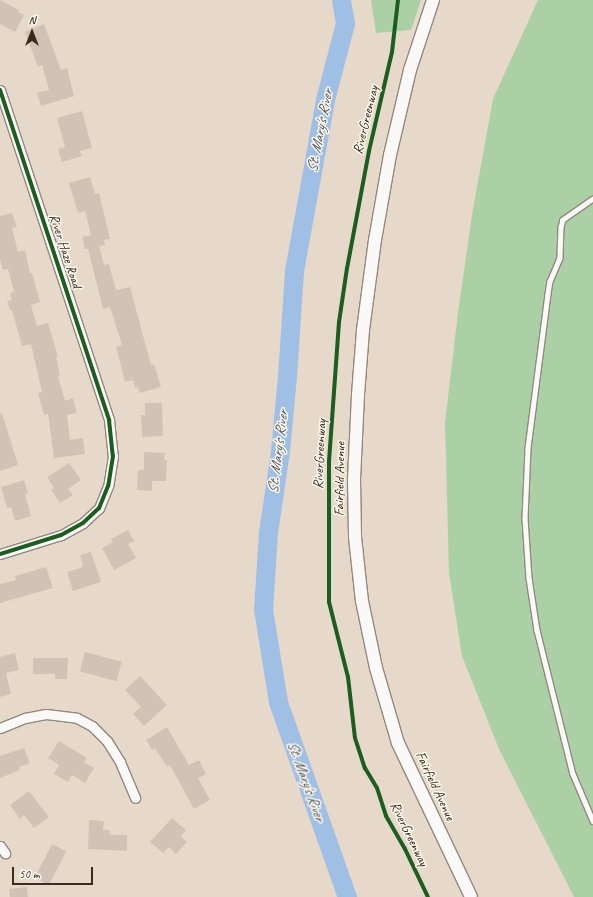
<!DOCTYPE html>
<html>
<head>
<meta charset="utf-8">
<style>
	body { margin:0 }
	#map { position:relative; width:593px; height:897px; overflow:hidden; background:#e7d9c9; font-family:Caveat,sans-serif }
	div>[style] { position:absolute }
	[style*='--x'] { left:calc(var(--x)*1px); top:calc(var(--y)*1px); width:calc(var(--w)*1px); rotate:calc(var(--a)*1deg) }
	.green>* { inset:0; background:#acd0a5 }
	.river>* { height:19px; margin:-9.5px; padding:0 9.5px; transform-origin:9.5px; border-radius:9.5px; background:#9fc0e4 }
	.building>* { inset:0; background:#d2c2b6; transform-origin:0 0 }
	.roads { filter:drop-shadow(1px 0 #92887e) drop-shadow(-1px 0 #92887e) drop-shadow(0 1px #92887e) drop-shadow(0 -1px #92887e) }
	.lane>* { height:4.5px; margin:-2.25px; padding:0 2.25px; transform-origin:2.25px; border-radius:2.25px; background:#fbf9f7 }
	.street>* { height:9px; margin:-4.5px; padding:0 4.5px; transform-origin:4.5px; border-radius:4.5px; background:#fbf9f7 }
	.secondary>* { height:12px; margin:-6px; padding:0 6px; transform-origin:6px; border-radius:6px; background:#fbf9f7 }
	.cycleway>* { height:4px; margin:-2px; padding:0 2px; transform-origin:2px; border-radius:2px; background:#1b5e20 }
	span { translate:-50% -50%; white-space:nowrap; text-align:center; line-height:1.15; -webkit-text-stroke:3px #fbf7ec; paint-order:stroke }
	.street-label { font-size:14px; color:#3b2a1e }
	.water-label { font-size:15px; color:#50545d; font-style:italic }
	.north { position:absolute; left:12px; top:12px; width:40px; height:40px; -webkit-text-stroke:3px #fbf7ec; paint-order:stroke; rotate:0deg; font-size:11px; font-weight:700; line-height:16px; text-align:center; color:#3b2a1e }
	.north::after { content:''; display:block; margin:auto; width:14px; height:18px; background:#3b2a1e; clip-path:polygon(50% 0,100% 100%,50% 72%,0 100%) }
	.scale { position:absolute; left:12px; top:867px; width:81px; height:18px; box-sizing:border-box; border:2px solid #3b2a1e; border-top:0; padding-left:5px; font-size:12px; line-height:14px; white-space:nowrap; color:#3b2a1e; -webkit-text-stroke:3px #fbf7ec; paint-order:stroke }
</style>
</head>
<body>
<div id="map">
	<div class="green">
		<div style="clip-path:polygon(371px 0,421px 0,411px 30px,376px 33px)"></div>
		<div style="clip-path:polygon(538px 0,593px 0,593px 897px,574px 897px,499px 749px,462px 656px,449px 573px,445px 423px,458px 312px,473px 209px,493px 99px)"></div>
	</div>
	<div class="river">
		<div style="--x:341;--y:0;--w:23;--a:80"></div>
		<div style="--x:345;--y:23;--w:80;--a:104.6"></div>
		<div style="--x:325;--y:100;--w:174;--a:100.3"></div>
		<div style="--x:294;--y:271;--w:105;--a:93.8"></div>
		<div style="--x:287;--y:376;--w:75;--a:95.3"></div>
		<div style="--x:280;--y:451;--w:82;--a:98.4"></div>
		<div style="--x:268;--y:532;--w:77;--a:93.7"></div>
		<div style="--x:263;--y:609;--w:94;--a:80.8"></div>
		<div style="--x:278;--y:702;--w:207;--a:70.5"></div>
	</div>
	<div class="building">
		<div style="clip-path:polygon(0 0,19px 10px,18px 12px,24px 15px,15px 32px,0 24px)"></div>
		<div style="clip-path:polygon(44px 24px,61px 70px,67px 68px,74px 96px,41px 106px,37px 93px,49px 90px,42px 65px,38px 67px,25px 32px)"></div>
		<div style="clip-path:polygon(82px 111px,92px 148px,80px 151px,82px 156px,62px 162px,58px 149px,65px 147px,57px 118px)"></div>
		<div style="clip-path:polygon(90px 177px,95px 194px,99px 193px,110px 239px,104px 240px,105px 245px,99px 246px,104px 265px,109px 264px,116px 290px,130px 287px,151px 365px,154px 364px,161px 387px,140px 393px,138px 387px,135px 388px,133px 380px,125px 382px,116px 347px,122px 345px,110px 307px,103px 309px,88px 249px,85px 249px,82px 237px,91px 235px,85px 211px,78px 213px,69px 183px)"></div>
		<div style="clip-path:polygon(12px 213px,17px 227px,12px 228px,18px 252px,25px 250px,30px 273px,32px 273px,40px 302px,31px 305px,37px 326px,48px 323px,58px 357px,56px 357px,60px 375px,58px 376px,65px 401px,73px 398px,77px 413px,67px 415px,70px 440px,83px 438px,85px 454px,54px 458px,48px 414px,44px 415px,38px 393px,42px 392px,31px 344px,22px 346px,12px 310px,10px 310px,7px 301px,12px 300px,10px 293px,14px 292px,8px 269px,3px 270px,0 259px,0 216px)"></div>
		<div style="clip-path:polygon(145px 403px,162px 403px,163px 436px,142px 437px,141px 415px,145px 415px)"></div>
		<div style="clip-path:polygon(2px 413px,18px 465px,0 471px,0 414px)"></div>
		<div style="clip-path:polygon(144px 452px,165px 453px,164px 460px,167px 460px,166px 481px,152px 481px,152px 491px,137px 490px,138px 470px,144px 470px)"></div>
		<div style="clip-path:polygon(69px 463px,81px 480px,68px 489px,73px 495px,60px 503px,51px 490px,54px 488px,47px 477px)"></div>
		<div style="clip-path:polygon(24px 480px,28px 494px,25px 494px,31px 516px,15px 521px,11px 507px,7px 508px,1px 487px)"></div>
		<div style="clip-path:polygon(128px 530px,134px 541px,128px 544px,136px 558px,114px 570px,102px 548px,113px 542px,111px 539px)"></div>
		<div style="clip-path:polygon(91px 552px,101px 582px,73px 591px,67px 572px,83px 567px,80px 555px)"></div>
		<div style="clip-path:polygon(46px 567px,53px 588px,0 603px,0 584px,16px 580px,15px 576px)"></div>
		<div style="left:85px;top:652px;width:38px;height:20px;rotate:15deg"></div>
		<div style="clip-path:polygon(15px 653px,19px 670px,6px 673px,11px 694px,0 697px,0 657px)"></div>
		<div style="clip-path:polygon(33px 658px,68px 658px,67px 679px,55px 679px,55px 674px,33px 674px)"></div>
		<div style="clip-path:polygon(140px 676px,167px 705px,144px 726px,133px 714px,141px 707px,125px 690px)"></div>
		<div style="clip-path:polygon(167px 727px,189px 765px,199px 760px,206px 774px,198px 778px,210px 800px,194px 809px,170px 765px,167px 767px,155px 748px,152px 750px,146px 740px)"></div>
		<div style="clip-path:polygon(59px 741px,87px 758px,84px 762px,94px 768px,85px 783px,72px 775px,68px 782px,54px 774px,59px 765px,48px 758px)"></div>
		<div style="clip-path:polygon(24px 748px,30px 763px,19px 767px,20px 770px,0 778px,0 756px)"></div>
		<div style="clip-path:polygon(29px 791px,49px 817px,34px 828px,24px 815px,20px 819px,10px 805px)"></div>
		<div style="clip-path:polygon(172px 818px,186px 830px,181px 836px,187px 842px,176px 854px,169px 847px,163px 853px,150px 842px)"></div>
		<div style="clip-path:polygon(89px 820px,104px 821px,103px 830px,110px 830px,110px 835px,127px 835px,127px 851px,88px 849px)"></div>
		<div style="left:52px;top:844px;width:16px;height:38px;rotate:27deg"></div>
		<div style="clip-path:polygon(27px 887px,28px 897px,10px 897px,9px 889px)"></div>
	</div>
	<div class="roads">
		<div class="lane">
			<div style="--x:593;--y:199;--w:37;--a:145"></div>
			<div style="--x:563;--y:220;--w:7;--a:106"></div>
			<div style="--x:561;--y:227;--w:31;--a:92"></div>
			<div style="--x:560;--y:258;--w:25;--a:113"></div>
			<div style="--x:550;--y:281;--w:13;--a:99"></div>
			<div style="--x:548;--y:294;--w:156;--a:97.4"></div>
			<div style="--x:528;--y:449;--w:69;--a:92.5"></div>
			<div style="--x:525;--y:518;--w:60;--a:86.2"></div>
			<div style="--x:529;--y:578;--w:53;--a:81.3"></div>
			<div style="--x:537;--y:630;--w:148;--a:76"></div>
			<div style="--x:573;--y:774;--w:51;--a:66.9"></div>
		</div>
		<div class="street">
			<div style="--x:0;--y:90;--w:348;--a:71.7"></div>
			<div style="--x:109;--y:420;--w:36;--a:84"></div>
			<div style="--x:113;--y:456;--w:30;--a:99"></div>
			<div style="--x:108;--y:486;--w:24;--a:112"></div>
			<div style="--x:99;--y:508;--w:22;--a:137"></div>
			<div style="--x:83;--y:523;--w:25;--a:151"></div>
			<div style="--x:61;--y:535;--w:64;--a:162.7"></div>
			<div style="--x:0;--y:728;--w:27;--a:-22"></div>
			<div style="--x:25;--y:718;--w:21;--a:-11"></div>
			<div style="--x:46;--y:714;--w:31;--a:7"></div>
			<div style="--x:77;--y:718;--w:17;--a:28"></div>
			<div style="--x:92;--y:726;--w:21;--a:45"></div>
			<div style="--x:107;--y:741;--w:25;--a:58"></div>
			<div style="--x:120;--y:762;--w:39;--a:67"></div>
			<div style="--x:0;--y:846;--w:9;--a:54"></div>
		</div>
		<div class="secondary">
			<div style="--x:433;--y:0;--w:74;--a:108.2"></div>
			<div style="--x:410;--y:70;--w:87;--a:103.2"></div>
			<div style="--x:390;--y:155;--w:86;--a:100"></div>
			<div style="--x:375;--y:240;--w:91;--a:97.6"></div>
			<div style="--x:363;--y:330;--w:65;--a:94.4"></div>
			<div style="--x:358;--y:395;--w:84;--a:92.7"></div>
			<div style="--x:354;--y:479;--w:58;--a:89"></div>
			<div style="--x:355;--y:537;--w:64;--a:83.8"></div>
			<div style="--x:362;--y:601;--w:68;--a:78.2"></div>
			<div style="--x:376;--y:668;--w:78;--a:73.7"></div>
			<div style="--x:398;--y:743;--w:170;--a:64.6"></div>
		</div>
	</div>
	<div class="cycleway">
		<div style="--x:398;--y:0;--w:52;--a:96.6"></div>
		<div style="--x:392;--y:52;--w:102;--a:103.1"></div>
		<div style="--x:369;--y:151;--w:119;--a:100.6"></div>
		<div style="--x:347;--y:268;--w:55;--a:98.4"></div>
		<div style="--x:339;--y:322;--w:141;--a:94.1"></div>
		<div style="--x:329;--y:463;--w:139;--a:90"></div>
		<div style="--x:329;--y:602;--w:77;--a:75.8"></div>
		<div style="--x:348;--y:677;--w:61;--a:83.5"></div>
		<div style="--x:355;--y:738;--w:32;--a:72"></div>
		<div style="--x:365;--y:768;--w:23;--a:59"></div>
		<div style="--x:377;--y:788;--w:29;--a:72"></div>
		<div style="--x:386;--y:816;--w:38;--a:60"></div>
		<div style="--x:405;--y:849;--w:53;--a:64.4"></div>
		<div style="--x:0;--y:90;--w:348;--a:71.7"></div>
		<div style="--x:109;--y:420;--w:36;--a:84"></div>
		<div style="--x:113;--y:456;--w:30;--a:99"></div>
		<div style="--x:108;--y:486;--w:24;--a:112"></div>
		<div style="--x:99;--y:508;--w:22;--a:137"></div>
		<div style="--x:83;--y:523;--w:25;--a:151"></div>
		<div style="--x:61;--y:535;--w:64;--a:162.7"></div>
	</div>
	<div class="street-label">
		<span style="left:366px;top:120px;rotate:-76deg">RiverGreenway</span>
		<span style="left:65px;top:251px;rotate:72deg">River Haze Road</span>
		<span style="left:320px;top:454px;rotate:-87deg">RiverGreenway</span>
		<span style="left:340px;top:479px;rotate:-89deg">Fairfield Avenue</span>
		<span style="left:435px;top:786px;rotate:65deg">Fairfield Avenue</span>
		<span style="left:409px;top:834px;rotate:64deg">RiverGreenway</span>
	</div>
	<div class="water-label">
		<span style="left:320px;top:131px;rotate:-79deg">St. Mary's River</span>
		<span style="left:278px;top:452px;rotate:-83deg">St. Mary's River</span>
		<span style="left:306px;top:781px;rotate:70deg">St. Mary's River</span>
	</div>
	<div class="north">N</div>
	<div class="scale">50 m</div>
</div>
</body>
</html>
